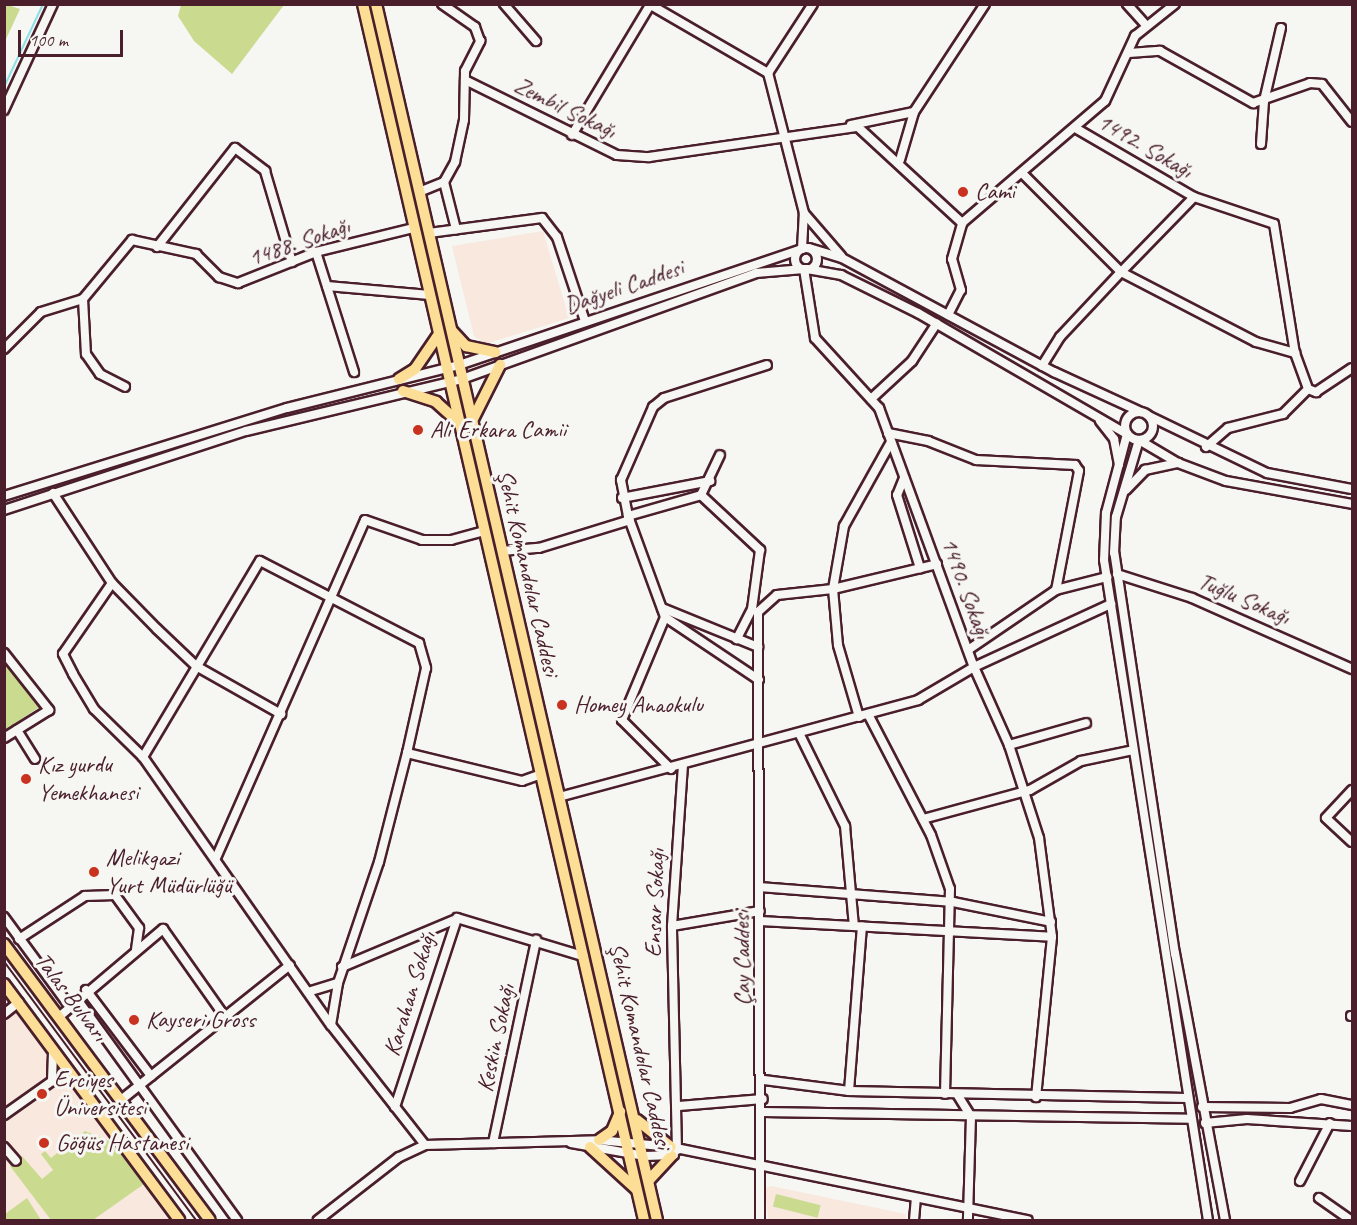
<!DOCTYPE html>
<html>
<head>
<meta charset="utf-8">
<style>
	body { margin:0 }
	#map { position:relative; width:1357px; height:1225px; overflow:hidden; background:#f6f6f2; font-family:Caveat,sans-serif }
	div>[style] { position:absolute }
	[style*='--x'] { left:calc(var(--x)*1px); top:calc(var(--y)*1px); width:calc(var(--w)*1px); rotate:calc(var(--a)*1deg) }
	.built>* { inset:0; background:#f8e8de }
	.green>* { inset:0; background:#cadb90; transform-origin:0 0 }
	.stream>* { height:2px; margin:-1px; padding:0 1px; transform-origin:1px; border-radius:1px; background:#8ee0e8 }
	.roads { filter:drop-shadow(2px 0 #4a1f2b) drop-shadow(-2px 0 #4a1f2b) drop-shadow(0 2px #4a1f2b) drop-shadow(0 -2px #4a1f2b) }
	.minor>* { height:8px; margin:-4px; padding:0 4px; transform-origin:4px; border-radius:4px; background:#f6f6f2 }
	.minor>.ring { margin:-4px; padding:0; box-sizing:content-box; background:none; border:8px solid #f6f6f2; border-radius:50% }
	.major>* { height:10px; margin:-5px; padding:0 5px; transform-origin:5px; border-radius:5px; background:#fdde96 }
	.tram>* { height:1.5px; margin:-0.75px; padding:0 0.75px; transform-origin:0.75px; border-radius:0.75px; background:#4a1f2b }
	.dots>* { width:16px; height:16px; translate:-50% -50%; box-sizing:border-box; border:3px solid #f6f6f2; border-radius:50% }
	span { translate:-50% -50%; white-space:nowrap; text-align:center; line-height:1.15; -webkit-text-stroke:6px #f6f6f2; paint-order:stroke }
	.street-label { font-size:24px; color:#4a1f2b }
	.poi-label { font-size:24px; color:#4a1f2b }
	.left { translate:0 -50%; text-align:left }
	.frame { position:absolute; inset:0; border:6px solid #4a1f2b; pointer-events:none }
	.scale { position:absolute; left:18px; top:30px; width:105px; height:27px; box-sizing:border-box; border:3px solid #4a1f2b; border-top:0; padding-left:8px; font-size:18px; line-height:21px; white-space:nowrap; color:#4a1f2b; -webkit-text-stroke:4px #f6f6f2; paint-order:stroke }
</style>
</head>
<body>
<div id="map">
	<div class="built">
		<div style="clip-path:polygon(543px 231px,569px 318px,485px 344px,474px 336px,452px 246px)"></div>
		<div style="clip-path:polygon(4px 993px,173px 1220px,5px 1220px)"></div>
		<div style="clip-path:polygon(771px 1186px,906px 1214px,905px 1220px,768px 1220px,765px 1188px)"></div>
	</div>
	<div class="green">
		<div style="clip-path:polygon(5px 4px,20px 9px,6px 39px,5px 38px)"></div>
		<div style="clip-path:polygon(181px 5px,181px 4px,284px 5px,232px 74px,194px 41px,178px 16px)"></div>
		<div style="clip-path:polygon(5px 657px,41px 706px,5px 730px)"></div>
		<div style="clip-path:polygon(85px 1131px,116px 1144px,144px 1184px,93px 1220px,51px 1220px,10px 1166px,22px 1156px,42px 1179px,53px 1170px,41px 1154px,45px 1151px,51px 1158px)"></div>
		<div style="left:776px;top:1194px;width:46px;height:13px;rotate:14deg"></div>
		<div style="clip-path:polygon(27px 1198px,41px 1220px,5px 1220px,5px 1214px)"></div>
	</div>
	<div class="stream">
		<div style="--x:4;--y:87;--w:92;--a:-64.8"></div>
	</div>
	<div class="roads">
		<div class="minor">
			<div style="--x:504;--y:4;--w:49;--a:49.1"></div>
			<div style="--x:649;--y:4;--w:138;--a:30.1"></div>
			<div style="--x:1127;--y:4;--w:28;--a:48"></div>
			<div style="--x:1129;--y:53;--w:31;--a:-4"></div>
			<div style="--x:1160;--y:51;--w:107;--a:29.2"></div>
			<div style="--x:1253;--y:103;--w:60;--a:-19.3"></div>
			<div style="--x:1310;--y:83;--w:12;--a:5"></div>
			<div style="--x:1322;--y:84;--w:48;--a:51.7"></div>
			<div style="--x:768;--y:73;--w:82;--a:-56.9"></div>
			<div style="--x:465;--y:80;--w:169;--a:26.3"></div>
			<div style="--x:617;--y:155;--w:32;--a:4"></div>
			<div style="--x:649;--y:157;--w:211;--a:-8.2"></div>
			<div style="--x:858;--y:127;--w:142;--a:42.7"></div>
			<div style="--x:4;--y:110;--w:117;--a:-65.2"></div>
			<div style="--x:851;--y:125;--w:64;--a:-11.7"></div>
			<div style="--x:1077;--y:129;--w:135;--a:30.2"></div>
			<div style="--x:1194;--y:197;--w:84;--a:18.6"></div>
			<div style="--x:1274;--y:224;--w:131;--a:80.8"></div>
			<div style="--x:1295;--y:353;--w:38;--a:70"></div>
			<div style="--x:572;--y:135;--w:152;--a:-59"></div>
			<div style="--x:1261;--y:144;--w:43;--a:-86"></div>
			<div style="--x:1264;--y:101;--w:75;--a:-76.9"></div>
			<div style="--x:900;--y:160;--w:50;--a:-73.7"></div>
			<div style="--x:914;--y:112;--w:129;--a:-56.7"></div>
			<div style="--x:1022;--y:173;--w:140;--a:45"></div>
			<div style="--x:1121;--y:272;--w:89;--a:133.2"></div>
			<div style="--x:1060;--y:337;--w:34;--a:122"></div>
			<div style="--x:444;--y:182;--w:49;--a:75.7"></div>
			<div style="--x:419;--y:192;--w:27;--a:-22"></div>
			<div style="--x:444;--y:182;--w:23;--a:-61"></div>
			<div style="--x:455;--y:162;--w:43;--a:-77.9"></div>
			<div style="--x:464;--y:120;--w:49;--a:-88.8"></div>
			<div style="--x:465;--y:71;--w:34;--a:-63"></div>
			<div style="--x:480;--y:41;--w:15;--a:-110"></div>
			<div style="--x:475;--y:27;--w:40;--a:-145.1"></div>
			<div style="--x:1194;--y:197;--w:105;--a:134.2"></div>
			<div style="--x:1121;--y:272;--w:152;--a:27.4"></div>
			<div style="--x:1256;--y:342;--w:41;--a:15.8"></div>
			<div style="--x:804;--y:213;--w:57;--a:49.3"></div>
			<div style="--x:429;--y:233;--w:114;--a:-7.6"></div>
			<div style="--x:542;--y:218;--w:24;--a:52"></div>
			<div style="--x:557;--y:237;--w:89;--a:71.6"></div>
			<div style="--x:157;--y:247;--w:126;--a:-51.8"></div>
			<div style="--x:235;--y:148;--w:38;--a:37"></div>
			<div style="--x:265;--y:171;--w:95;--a:73.5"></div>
			<div style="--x:809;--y:248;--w:34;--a:17"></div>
			<div style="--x:842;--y:258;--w:241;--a:28.3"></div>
			<div style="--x:1054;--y:372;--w:96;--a:24.7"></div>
			<div class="ring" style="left:795px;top:248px;width:14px;height:14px"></div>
			<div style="--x:316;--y:252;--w:126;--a:72.4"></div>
			<div style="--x:807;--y:269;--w:35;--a:10"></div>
			<div style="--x:841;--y:275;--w:86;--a:26.3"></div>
			<div style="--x:918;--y:313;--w:241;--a:30.1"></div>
			<div style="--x:1127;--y:434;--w:82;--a:104.9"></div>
			<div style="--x:1106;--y:513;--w:47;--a:92.4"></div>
			<div style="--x:1104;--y:560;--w:668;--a:81.05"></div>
			<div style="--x:327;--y:286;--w:103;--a:5"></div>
			<div style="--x:83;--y:299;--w:55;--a:86.9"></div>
			<div style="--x:86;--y:354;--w:24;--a:55"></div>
			<div style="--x:100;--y:374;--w:28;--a:27"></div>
			<div style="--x:948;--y:315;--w:28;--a:-63"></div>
			<div style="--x:961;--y:290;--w:32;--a:-106"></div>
			<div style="--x:952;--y:259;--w:37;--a:-74"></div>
			<div style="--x:962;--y:223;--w:188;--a:-40.5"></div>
			<div style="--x:1105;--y:101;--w:72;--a:-65.2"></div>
			<div style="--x:1135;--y:36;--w:51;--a:-38.7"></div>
			<div style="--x:4;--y:349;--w:52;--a:-45"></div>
			<div style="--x:41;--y:312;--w:44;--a:-17.2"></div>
			<div style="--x:83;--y:299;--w:77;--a:-50.3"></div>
			<div style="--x:132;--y:240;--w:66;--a:12.3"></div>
			<div style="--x:196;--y:254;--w:33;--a:45"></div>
			<div style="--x:219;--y:277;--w:20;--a:18"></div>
			<div style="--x:238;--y:283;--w:84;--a:-21.7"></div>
			<div style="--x:316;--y:252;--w:101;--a:-13.8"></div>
			<div style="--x:871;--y:399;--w:56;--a:-42.8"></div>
			<div style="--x:912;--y:361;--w:45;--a:-56.7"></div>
			<div class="ring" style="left:1125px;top:412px;width:20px;height:20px"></div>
			<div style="--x:1149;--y:416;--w:131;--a:25.8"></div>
			<div style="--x:1267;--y:473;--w:86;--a:10.7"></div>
			<div style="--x:1100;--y:421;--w:23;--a:52"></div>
			<div style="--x:1114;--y:439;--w:26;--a:79"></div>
			<div style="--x:888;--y:433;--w:41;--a:11.3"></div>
			<div style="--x:928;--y:441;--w:52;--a:21.6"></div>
			<div style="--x:976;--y:460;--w:99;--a:2.9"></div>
			<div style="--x:1075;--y:465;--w:7;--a:56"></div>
			<div style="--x:1079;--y:471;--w:121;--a:100.9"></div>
			<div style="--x:1206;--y:447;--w:29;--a:-41"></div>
			<div style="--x:1228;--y:428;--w:57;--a:-14.3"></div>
			<div style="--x:1283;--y:414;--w:35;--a:-45"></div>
			<div style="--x:1308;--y:389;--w:9;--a:21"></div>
			<div style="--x:1316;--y:392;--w:43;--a:-33.7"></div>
			<div style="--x:904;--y:478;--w:18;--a:112"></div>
			<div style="--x:897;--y:495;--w:77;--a:72.5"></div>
			<div style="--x:1126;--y:490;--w:28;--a:-46"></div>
			<div style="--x:1145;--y:470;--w:34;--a:-12"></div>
			<div style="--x:53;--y:493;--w:108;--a:56.8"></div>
			<div style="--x:112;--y:583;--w:64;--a:45.6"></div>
			<div style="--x:157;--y:629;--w:54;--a:43.5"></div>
			<div style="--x:196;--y:666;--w:98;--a:29.5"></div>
			<div style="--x:701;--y:495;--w:81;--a:43"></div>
			<div style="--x:760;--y:550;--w:60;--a:97.7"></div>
			<div style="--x:752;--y:609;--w:34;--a:117"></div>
			<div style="--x:4;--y:496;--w:296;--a:-17.3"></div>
			<div style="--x:287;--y:408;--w:177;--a:-14"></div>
			<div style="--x:459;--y:365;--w:362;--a:-18.7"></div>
			<div style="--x:802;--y:249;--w:36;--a:-87"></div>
			<div style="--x:804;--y:213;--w:145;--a:-104.4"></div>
			<div style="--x:622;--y:498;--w:90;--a:-10.9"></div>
			<div style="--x:4;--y:510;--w:255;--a:-18.1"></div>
			<div style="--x:246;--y:431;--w:222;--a:-13.5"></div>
			<div style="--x:462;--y:379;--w:313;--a:-19.8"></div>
			<div style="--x:756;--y:273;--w:48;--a:-4.8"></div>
			<div style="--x:804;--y:269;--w:70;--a:80.9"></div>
			<div style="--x:815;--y:338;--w:95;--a:47.6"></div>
			<div style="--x:879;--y:408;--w:276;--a:69.9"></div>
			<div style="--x:974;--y:667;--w:85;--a:65.8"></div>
			<div style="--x:1009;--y:745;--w:98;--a:72.1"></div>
			<div style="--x:1039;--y:838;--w:100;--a:82.5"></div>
			<div style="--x:1052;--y:937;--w:161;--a:95.7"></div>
			<div style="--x:628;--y:516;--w:37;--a:-101"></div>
			<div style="--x:621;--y:480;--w:80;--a:-66.3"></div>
			<div style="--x:653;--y:407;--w:14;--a:-39"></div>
			<div style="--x:664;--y:398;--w:108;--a:-17.8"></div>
			<div style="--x:502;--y:551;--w:37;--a:-5"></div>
			<div style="--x:539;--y:548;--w:95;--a:-17.1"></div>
			<div style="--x:1117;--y:574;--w:79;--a:17.7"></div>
			<div style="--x:1192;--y:598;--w:175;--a:23.9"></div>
			<div style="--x:112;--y:583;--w:86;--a:124.6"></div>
			<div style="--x:63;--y:654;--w:22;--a:63"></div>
			<div style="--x:73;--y:674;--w:41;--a:59"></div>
			<div style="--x:94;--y:709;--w:69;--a:44.4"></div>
			<div style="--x:143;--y:757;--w:327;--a:55"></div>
			<div style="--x:331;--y:1025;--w:152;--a:51.9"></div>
			<div style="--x:425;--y:1145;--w:29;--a:155"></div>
			<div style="--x:399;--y:1157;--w:103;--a:142.1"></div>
			<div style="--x:662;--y:608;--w:104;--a:22.1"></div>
			<div style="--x:665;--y:617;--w:108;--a:-110.1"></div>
			<div style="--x:628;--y:516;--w:76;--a:-16"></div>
			<div style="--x:701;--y:495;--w:44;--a:-64.6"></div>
			<div style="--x:968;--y:650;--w:107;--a:-34.3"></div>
			<div style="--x:1056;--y:590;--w:53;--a:-14.3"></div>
			<div style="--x:4;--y:653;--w:73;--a:51.7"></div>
			<div style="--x:49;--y:710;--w:53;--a:148.1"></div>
			<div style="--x:868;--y:714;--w:136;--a:62.5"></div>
			<div style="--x:931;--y:835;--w:57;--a:70.6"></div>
			<div style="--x:950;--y:889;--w:205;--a:91.4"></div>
			<div style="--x:859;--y:717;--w:75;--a:-106.3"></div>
			<div style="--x:838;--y:645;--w:56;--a:-95.1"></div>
			<div style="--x:833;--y:589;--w:107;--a:-13.5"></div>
			<div style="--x:17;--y:730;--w:34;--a:58"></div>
			<div style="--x:800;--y:735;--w:102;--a:63.7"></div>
			<div style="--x:845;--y:826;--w:100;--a:84.9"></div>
			<div style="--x:1009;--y:745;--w:80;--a:-15.9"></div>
			<div style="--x:143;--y:757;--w:228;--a:-59.2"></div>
			<div style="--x:260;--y:561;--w:179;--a:27.3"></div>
			<div style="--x:419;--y:643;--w:26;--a:74"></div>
			<div style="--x:426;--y:668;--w:87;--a:102.6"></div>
			<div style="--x:671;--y:769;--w:69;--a:-135"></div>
			<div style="--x:622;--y:720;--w:112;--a:-67.3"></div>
			<div style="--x:665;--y:617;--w:113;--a:33.8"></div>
			<div style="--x:1352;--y:790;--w:38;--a:133"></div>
			<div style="--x:1326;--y:818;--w:35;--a:43"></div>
			<div style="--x:559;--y:797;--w:372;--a:-15.1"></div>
			<div style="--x:918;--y:700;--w:65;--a:-30.5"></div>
			<div style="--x:974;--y:667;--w:151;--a:-24.7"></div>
			<div style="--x:923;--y:819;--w:111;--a:-15.2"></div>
			<div style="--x:1030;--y:790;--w:59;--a:-29.6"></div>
			<div style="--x:1081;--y:761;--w:53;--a:-11.9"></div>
			<div style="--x:216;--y:858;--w:369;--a:-66.2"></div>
			<div style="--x:365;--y:520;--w:60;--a:19.3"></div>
			<div style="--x:422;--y:540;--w:29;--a:0"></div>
			<div style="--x:451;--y:540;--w:35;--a:-15"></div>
			<div style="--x:759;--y:887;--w:195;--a:4.4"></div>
			<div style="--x:953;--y:902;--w:100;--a:11.5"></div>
			<div style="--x:4;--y:917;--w:112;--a:53.7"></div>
			<div style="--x:760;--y:921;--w:292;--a:3.1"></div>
			<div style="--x:672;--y:926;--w:89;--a:-9.7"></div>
			<div style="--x:19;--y:939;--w:79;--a:-33.1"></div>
			<div style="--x:85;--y:896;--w:30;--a:-2"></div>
			<div style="--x:115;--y:895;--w:41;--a:54"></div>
			<div style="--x:139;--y:928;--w:22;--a:98"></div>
			<div style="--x:342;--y:967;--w:121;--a:-22.8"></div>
			<div style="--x:86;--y:990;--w:108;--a:52.9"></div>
			<div style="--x:311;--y:991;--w:28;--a:-17"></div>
			<div style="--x:77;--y:999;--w:273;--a:54.1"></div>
			<div style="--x:4;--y:1014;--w:19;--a:-39"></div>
			<div style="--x:60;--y:1016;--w:135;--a:-40.2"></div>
			<div style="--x:163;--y:929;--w:108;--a:54.8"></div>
			<div style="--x:1351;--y:1016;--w:1;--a:0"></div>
			<div style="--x:331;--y:1025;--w:43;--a:-80.5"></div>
			<div style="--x:338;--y:983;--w:128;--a:-71.3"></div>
			<div style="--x:379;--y:862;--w:113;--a:-75.6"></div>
			<div style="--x:407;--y:753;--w:118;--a:13.7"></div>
			<div style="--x:522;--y:781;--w:20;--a:-20"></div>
			<div style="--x:764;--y:1080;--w:86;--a:7.4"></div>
			<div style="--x:849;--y:1091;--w:338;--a:1.2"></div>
			<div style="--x:849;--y:1091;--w:165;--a:-85.5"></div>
			<div style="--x:957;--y:1094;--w:26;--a:58"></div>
			<div style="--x:971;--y:1116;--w:104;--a:91.7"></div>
			<div style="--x:121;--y:1100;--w:216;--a:-38.6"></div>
			<div style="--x:679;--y:1106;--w:84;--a:-4.8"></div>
			<div style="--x:395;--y:1107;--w:199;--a:-71.8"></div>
			<div style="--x:457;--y:918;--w:132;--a:16.8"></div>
			<div style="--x:1202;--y:1107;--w:88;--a:0.7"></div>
			<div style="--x:1290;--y:1108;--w:32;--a:-16"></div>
			<div style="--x:1321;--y:1099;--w:32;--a:11"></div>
			<div style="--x:763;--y:1112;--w:428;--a:0.9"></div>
			<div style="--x:4;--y:1115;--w:59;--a:-35.3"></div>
			<div style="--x:52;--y:1081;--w:31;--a:-88"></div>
			<div style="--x:1205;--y:1123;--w:42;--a:-5.4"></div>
			<div style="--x:1247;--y:1119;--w:105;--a:3.8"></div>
			<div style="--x:493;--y:1143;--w:208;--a:-78"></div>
			<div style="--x:571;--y:1143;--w:75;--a:10"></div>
			<div style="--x:645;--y:1156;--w:29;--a:-2"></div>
			<div style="--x:425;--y:1145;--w:174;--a:-1.6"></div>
			<div style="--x:599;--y:1140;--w:72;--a:5.6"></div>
			<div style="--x:671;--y:1147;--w:364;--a:11.6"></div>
			<div style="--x:4;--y:1147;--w:18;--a:49"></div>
			<div style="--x:677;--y:1150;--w:224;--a:-91.3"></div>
			<div style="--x:672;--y:926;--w:160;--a:-86.1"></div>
			<div style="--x:1300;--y:1181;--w:65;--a:-62.7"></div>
			<div style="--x:1319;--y:1198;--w:38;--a:35"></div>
			<div style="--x:760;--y:1220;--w:608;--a:-90.19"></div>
			<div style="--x:758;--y:612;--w:25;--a:-42"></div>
			<div style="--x:777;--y:595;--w:56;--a:-6.1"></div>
			<div style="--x:833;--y:589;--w:64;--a:-80.1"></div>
			<div style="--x:844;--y:526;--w:96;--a:-60.8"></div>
			<div style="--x:914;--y:1220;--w:21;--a:-85"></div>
			<div style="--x:1225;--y:1220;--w:271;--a:-100.6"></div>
			<div style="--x:1175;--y:954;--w:406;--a:-98.6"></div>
			<div style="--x:1114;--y:553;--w:36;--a:-87"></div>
			<div style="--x:1116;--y:517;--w:80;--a:-73.4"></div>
			<div style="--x:1139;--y:440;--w:45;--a:30.5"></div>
			<div style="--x:1178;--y:463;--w:51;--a:20.6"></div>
			<div style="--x:1226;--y:481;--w:128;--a:10.3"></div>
		</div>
		<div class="major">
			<div style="--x:363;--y:4;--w:1248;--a:76.99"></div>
			<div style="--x:376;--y:4;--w:1248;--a:76.99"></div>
			<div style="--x:452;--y:331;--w:21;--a:47"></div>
			<div style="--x:466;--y:346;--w:30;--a:12"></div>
			<div style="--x:399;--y:379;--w:19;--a:-32"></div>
			<div style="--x:415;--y:369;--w:42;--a:-55.6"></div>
			<div style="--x:403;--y:391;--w:35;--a:18"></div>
			<div style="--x:436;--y:402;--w:31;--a:42"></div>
			<div style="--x:472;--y:421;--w:63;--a:-63.4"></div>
			<div style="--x:4;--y:944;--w:344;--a:53.3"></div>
			<div style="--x:4;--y:984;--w:294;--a:53.4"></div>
			<div style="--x:637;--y:1120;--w:43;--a:38.5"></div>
			<div style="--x:599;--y:1140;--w:16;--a:-35"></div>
			<div style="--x:612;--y:1131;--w:21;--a:-67"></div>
			<div style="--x:590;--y:1147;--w:62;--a:42.4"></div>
			<div style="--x:649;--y:1180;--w:33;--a:-47"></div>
		</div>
	</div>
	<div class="tram">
		<div style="--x:4;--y:961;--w:322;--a:53.4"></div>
	</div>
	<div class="dots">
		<div style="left:963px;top:192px;background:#c8321e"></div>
		<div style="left:418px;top:430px;background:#c8321e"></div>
		<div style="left:562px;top:705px;background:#c8321e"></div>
		<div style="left:26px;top:779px;background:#c8321e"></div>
		<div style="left:94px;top:872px;background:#c8321e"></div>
		<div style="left:134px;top:1020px;background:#c8321e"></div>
		<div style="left:42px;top:1094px;background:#c8321e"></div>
		<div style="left:44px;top:1143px;background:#c8321e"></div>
	</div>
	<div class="street-label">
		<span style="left:565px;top:108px;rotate:26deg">Zembil Sokağı</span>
		<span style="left:1145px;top:146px;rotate:30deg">1492. Sokağı</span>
		<span style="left:299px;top:242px;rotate:-19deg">1488. Sokağı</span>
		<span style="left:624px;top:287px;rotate:-19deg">Dağyeli Caddesi</span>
		<span style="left:528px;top:573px;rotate:77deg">Şehit Komandolar Caddesi</span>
		<span style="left:966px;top:588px;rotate:70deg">1490. Sokağı</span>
		<span style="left:1244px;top:599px;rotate:23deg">Tuğlu Sokağı</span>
		<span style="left:655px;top:903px;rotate:-88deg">Ensar Sokağı</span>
		<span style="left:742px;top:958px;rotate:-91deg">Çay Caddesi</span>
		<span style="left:410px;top:994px;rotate:-73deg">Karahan Sokağı</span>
		<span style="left:71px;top:997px;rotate:53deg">Talas Bulvarı</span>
		<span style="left:496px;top:1038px;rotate:-78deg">Keskin Sokağı</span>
		<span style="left:640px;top:1046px;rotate:77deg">Şehit Komandolar Caddesi</span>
	</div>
	<div class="poi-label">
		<span class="left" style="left:975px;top:192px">Cami</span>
		<span class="left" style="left:430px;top:430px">Ali Erkara Camii</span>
		<span class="left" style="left:574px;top:705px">Homey Anaokulu</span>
		<span class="left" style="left:38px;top:779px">Kız yurdu<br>Yemekhanesi</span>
		<span class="left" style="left:106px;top:872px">Melikgazi<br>Yurt Müdürlüğü</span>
		<span class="left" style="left:146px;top:1020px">Kayseri Gross</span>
		<span class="left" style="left:54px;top:1094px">Erciyes<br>Üniversitesi</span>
		<span class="left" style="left:56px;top:1143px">Göğüs Hastanesi</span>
	</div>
	<div class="frame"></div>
	<div class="scale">100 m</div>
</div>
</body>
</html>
